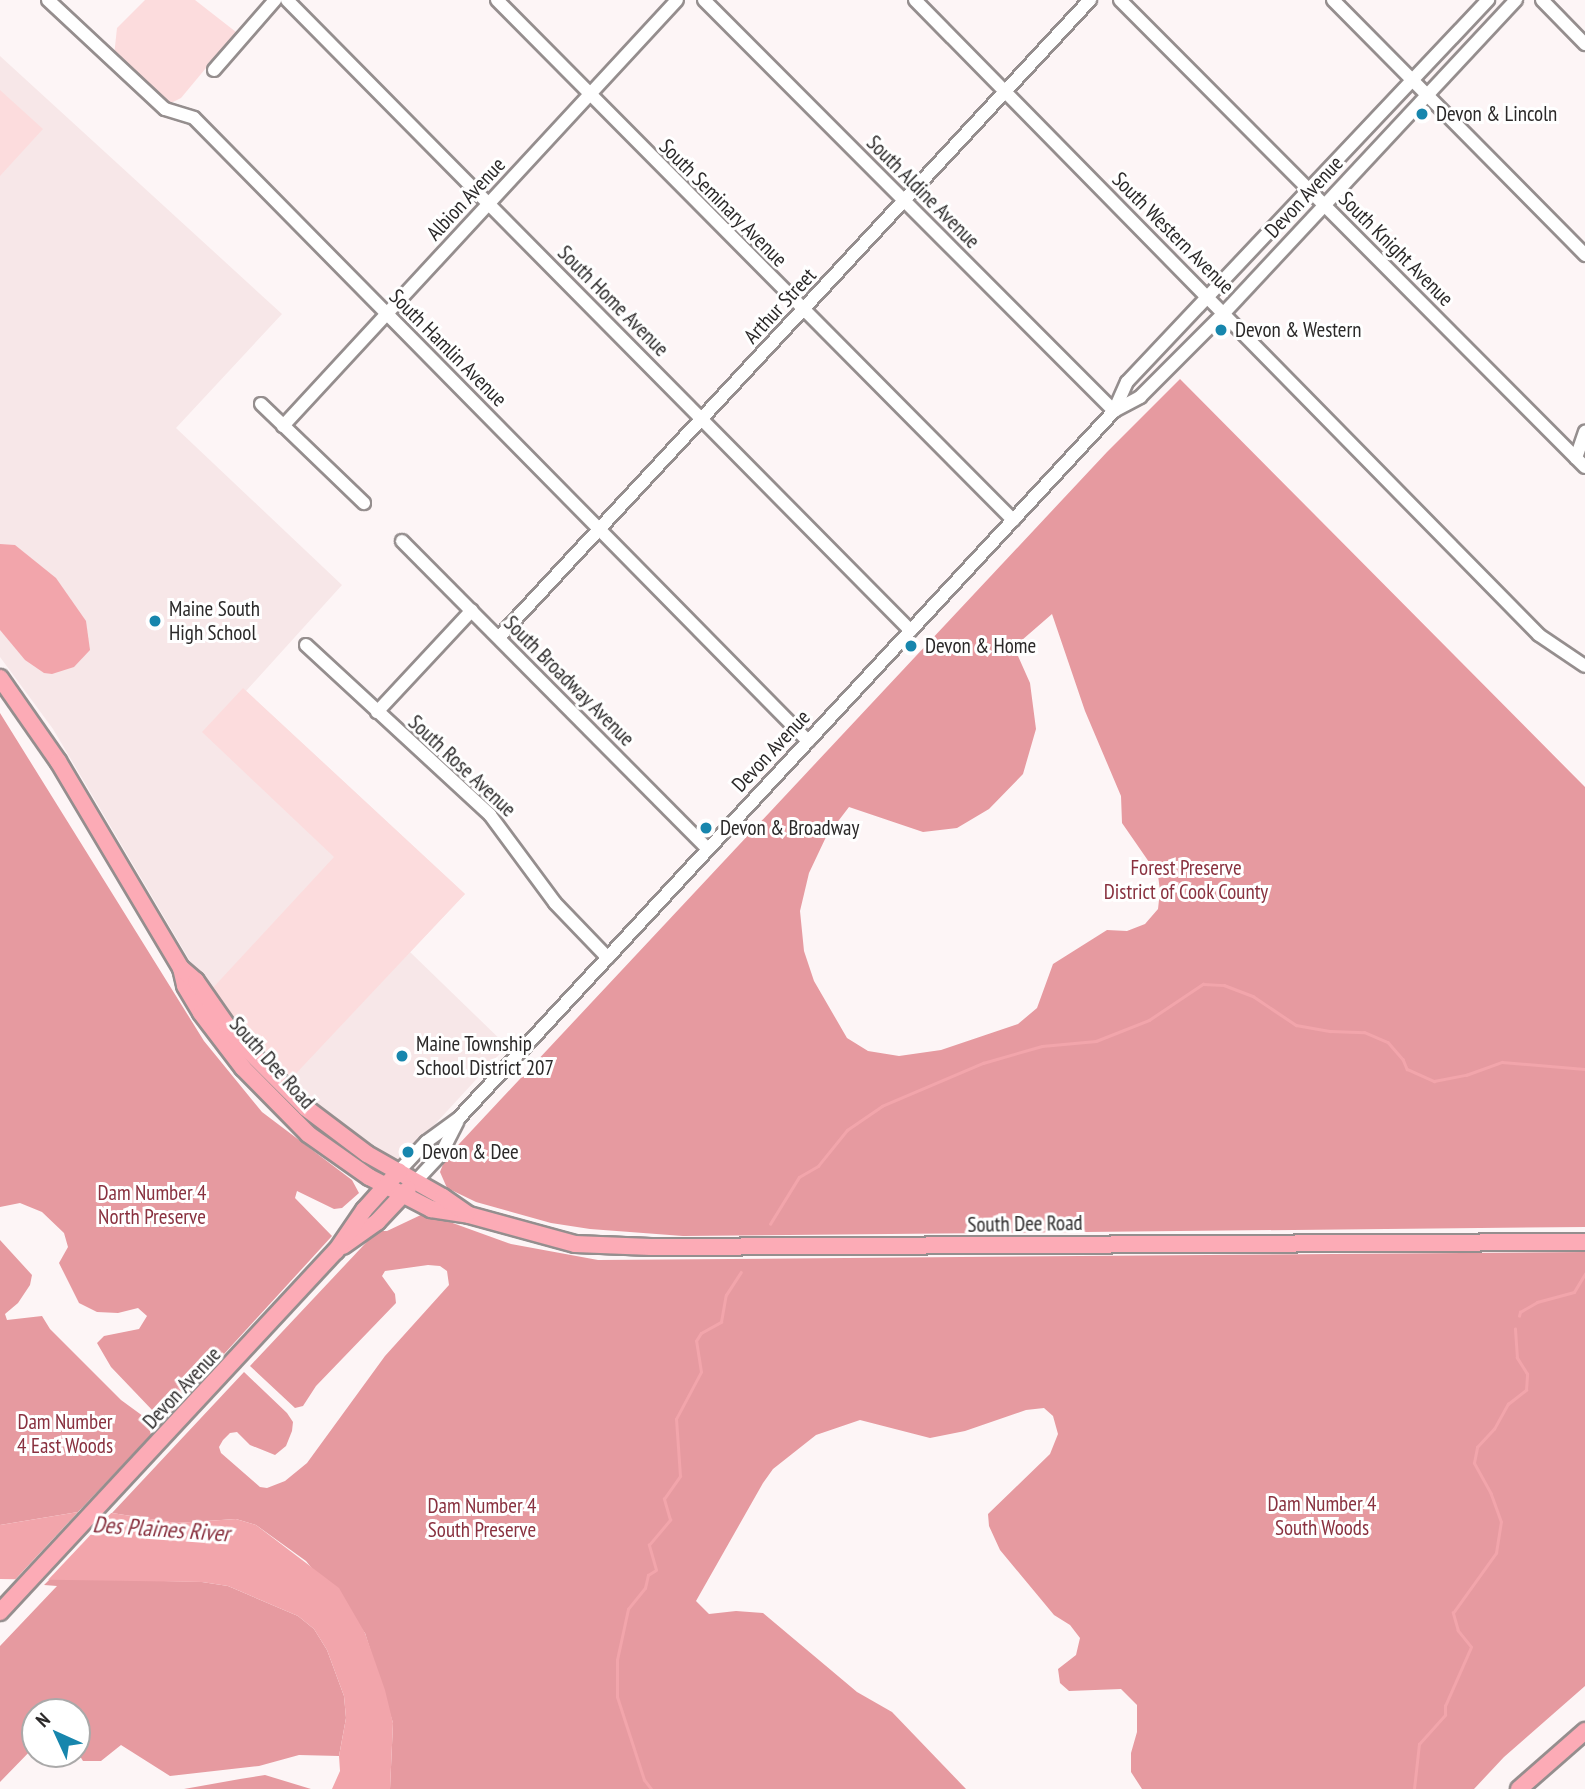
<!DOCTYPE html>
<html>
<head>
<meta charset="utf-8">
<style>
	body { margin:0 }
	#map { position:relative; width:1585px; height:1789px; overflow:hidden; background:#fdf5f6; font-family:"PT Sans Narrow",sans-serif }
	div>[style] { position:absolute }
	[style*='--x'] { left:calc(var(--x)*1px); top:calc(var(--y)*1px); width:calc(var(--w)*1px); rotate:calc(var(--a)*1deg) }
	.built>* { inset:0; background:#f7e7e8 }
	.green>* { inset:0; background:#fcdcdd }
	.forest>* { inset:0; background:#e69aa0 }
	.water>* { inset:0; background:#f2a5ab }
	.pier>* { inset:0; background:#fdf5f6 }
	.stream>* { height:2.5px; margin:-1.25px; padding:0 1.25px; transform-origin:1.25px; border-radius:1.25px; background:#f2a5ab }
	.roads { filter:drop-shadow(2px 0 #958e8e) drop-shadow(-2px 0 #958e8e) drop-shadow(0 2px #958e8e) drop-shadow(0 -2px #958e8e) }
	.minor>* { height:12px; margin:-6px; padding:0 6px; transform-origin:6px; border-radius:6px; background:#fff }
	.major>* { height:16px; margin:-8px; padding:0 8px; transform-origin:8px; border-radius:8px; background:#fcabb6 }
	.dots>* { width:19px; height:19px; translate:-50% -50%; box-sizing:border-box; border:4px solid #fff; border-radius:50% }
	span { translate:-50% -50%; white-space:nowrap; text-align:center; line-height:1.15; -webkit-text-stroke:6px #fff; paint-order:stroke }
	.poi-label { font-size:21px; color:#2b2929 }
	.left { translate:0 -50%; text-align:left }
	.street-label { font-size:21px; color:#2b2929 }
	.park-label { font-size:21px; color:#89313f }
	.water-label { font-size:23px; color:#88303e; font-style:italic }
	.north { position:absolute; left:21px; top:1698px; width:70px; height:70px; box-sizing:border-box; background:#fff; border:2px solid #aaa9a9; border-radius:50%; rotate:315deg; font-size:19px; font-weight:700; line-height:28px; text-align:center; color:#2b2929 }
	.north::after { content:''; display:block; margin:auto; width:24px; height:32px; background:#1786ad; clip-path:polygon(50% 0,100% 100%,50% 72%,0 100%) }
</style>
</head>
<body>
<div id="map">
	<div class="built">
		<div style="clip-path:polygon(0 56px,282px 314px,176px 428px,342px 585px,246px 691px,465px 894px,410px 952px,507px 1046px,402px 1160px,388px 1159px,325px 1115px,288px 1082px,206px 988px,53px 729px,0 657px)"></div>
	</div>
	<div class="green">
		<div style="clip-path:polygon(145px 0,195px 0,236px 32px,181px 98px,167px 105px,114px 56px,117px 28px)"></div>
		<div style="clip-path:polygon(0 90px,43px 129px,0 176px)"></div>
		<div style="clip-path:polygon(243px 688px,465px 894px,288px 1082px,255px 1050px,209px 992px,334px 857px,202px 732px)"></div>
	</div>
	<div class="forest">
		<div style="clip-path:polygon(evenodd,1180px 379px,1585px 787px,1585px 1227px,683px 1236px,590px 1229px,551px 1223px,476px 1202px,447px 1188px,440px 1172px,445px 1159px,1107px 452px,1180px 379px,1052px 614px,1085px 711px,1121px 796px,1122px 823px,1158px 875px,1160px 891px,1158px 909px,1145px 924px,1127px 931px,1107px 930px,1053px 964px,1037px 1008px,1018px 1024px,941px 1050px,899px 1056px,868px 1051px,847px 1038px,814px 981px,804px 951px,800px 911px,809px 873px,826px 837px,849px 807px,923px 832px,957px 828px,989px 809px,1023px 774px,1036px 729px,1030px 683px,1014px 647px,1052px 614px)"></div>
		<div style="clip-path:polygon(0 713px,204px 1041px,262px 1112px,352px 1180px,359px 1193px,342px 1208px,334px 1209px,297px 1191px,295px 1198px,332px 1236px,172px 1411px,167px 1413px,154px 1412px,111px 1367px,97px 1343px,104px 1336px,139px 1329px,147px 1316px,138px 1308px,118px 1313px,97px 1312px,79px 1303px,59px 1263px,68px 1247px,64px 1233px,42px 1212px,20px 1203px,0 1207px)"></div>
		<div style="clip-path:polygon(425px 1213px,511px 1244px,598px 1260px,1585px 1252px,1585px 1686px,1504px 1757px,1474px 1789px,1142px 1789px,1131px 1772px,1131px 1753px,1137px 1732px,1137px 1705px,1121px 1689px,1069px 1691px,1060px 1683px,1058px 1669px,1076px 1655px,1080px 1638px,1070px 1625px,1054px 1615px,1000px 1550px,989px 1526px,988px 1514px,1050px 1454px,1058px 1434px,1053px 1416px,1044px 1408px,1026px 1410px,965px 1431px,930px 1438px,860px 1420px,816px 1435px,773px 1469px,763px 1483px,696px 1601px,709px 1614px,736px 1611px,763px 1613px,857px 1692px,892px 1712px,966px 1789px,390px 1789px,393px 1723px,365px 1633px,306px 1561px,256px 1525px,236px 1519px,176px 1523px,112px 1513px,244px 1372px,287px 1413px,293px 1422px,292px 1431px,286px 1446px,275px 1455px,250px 1445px,237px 1432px,230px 1433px,223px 1440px,219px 1447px,221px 1453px,260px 1487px,267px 1488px,285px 1481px,307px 1463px,385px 1356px,449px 1285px,447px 1271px,440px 1266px,428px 1265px,385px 1271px,382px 1276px,395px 1294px,396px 1303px,316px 1386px,303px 1406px,295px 1408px,250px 1366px,377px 1231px,387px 1231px)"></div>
		<div style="clip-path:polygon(0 1240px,32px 1275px,30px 1285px,18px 1303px,5px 1314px,7px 1320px,42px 1316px,50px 1329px,121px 1400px,147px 1419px,151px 1435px,78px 1512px,0 1525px)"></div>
		<div style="clip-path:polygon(51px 1578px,202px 1582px,228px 1586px,298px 1616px,314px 1629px,327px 1650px,344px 1696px,346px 1718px,339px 1756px,299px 1755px,259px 1766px,170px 1776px,121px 1745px,101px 1761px,83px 1761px,78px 1753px,81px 1727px,77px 1712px,35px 1712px,35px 1746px,0 1782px,0 1646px,57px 1586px,44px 1585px)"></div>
		<div style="clip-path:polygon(265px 1775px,311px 1789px,184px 1789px,240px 1779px)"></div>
	</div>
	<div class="water">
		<div style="clip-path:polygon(0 544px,15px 545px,56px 578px,86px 621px,90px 650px,74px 667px,52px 674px,44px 673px,25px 660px,0 630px)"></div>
		<div style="clip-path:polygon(78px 1512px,112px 1513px,176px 1523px,236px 1519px,256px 1525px,339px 1588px,365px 1633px,385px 1690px,393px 1723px,390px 1789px,332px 1789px,340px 1771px,339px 1756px,346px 1718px,344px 1696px,327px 1650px,314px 1629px,298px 1616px,228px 1586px,202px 1582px,0 1579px,0 1525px)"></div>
	</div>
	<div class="pier">
		<div style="clip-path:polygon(81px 1509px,114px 1510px,47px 1581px,11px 1584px)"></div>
	</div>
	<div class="stream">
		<div style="--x:770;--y:1224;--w:55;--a:-58.3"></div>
		<div style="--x:799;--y:1177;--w:22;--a:-30"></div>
		<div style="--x:818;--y:1166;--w:46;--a:-51.1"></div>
		<div style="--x:847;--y:1130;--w:42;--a:-34.4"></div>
		<div style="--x:882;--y:1106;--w:110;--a:-23.1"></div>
		<div style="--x:983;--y:1063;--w:61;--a:-16.1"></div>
		<div style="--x:1042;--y:1046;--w:54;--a:-5.3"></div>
		<div style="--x:1096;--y:1041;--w:57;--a:-21.6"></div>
		<div style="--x:1149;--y:1020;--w:65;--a:-33.7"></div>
		<div style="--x:1203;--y:984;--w:21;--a:3"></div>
		<div style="--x:1224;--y:985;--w:31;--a:21"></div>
		<div style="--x:1253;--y:996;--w:52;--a:34"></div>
		<div style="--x:1296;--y:1025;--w:35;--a:10"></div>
		<div style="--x:1330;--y:1031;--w:34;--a:2"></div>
		<div style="--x:1364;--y:1032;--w:26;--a:23"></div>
		<div style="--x:1388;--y:1042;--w:23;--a:49"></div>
		<div style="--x:1403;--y:1059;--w:11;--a:68"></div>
		<div style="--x:1407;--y:1069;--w:30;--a:24"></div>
		<div style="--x:1434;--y:1081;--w:33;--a:-11"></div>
		<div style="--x:1466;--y:1075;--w:38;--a:-20"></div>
		<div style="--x:1502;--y:1062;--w:83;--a:4.8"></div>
		<div style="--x:1519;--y:1316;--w:4;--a:-76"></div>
		<div style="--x:1520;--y:1312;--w:20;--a:-30"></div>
		<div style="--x:1537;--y:1302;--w:38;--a:-15"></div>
		<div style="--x:1574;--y:1292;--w:21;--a:-59"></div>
		<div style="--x:651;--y:1789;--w:11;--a:-128"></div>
		<div style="--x:644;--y:1780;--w:87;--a:-108"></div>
		<div style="--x:617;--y:1697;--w:37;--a:-90"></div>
		<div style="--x:617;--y:1660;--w:52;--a:-77.8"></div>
		<div style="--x:628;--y:1609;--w:27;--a:-51"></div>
		<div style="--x:645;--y:1588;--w:13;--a:-77"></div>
		<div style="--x:648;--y:1575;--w:9;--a:-32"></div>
		<div style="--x:656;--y:1570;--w:26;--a:-106"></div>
		<div style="--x:649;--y:1545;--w:33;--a:-50"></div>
		<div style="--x:670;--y:1520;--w:22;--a:-106"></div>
		<div style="--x:664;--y:1499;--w:28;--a:-55"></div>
		<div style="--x:680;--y:1476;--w:57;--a:-94"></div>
		<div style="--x:676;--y:1419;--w:53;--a:-62"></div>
		<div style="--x:701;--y:1372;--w:31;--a:-99"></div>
		<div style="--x:696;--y:1341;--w:9;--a:-58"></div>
		<div style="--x:701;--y:1333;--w:23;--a:-29"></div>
		<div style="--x:721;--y:1322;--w:27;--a:-80"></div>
		<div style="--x:726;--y:1295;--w:27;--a:-57"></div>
		<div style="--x:1414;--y:1789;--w:45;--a:-83.7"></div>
		<div style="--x:1419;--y:1744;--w:39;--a:-48"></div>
		<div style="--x:1445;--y:1715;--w:9;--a:-90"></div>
		<div style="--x:1445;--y:1706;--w:64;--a:-66.2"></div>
		<div style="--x:1471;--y:1647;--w:21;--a:-129"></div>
		<div style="--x:1458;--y:1631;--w:19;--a:-106"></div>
		<div style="--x:1453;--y:1613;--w:74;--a:-54.4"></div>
		<div style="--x:1496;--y:1553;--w:31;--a:-81"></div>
		<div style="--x:1501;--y:1522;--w:30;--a:-110"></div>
		<div style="--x:1491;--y:1494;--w:35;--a:-119"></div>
		<div style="--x:1474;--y:1463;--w:16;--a:-79"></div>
		<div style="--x:1477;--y:1447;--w:25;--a:-47"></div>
		<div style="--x:1494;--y:1429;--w:29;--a:-61"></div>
		<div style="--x:1508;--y:1404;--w:23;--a:-38"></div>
		<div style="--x:1526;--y:1390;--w:16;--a:-86"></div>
		<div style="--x:1527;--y:1374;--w:19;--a:-122"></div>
		<div style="--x:1517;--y:1358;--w:29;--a:-94"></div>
	</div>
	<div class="roads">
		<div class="minor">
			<div style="--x:48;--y:0;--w:160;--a:43"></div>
			<div style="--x:165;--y:109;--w:30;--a:17"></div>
			<div style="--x:194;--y:118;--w:875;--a:45.42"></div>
			<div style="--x:287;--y:0;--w:887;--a:45.32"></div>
			<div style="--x:497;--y:0;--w:733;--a:45.22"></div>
			<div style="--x:704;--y:0;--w:581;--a:45.07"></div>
			<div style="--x:915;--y:0;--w:890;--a:45.5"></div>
			<div style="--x:1539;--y:635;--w:55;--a:34"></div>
			<div style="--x:1120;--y:0;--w:659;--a:45.12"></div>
			<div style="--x:1333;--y:0;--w:359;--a:45.3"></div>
			<div style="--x:1542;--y:0;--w:62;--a:45.7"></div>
			<div style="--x:214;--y:70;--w:93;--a:-48.9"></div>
			<div style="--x:261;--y:404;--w:143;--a:43.9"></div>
			<div style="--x:1114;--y:411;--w:32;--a:-66"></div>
			<div style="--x:1127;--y:382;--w:526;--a:-46.62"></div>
			<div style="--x:283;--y:426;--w:580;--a:-47.23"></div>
			<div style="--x:1576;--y:458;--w:28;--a:-71"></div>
			<div style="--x:402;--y:541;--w:434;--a:45.2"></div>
			<div style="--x:499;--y:637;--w:869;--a:-47.15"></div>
			<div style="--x:306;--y:645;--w:251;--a:42.7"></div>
			<div style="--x:490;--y:815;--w:109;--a:53.5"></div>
			<div style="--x:555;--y:903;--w:76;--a:46.1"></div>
			<div style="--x:377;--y:712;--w:139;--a:-47"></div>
			<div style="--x:399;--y:1171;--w:40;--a:-47"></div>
			<div style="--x:426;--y:1142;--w:39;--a:-36"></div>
			<div style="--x:458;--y:1119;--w:965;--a:-47.18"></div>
			<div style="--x:1114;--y:411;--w:30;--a:-28"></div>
			<div style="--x:1140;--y:397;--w:119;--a:-45"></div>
			<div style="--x:1224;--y:313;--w:428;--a:-47"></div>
			<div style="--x:416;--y:1181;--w:37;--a:-47"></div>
			<div style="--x:441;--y:1154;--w:36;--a:-63"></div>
		</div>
		<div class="major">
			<div style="--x:0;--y:678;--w:101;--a:55.1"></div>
			<div style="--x:58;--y:761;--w:241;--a:59.3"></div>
			<div style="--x:181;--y:968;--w:18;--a:77"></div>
			<div style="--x:185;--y:986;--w:31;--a:59"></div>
			<div style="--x:201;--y:1013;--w:69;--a:52.6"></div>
			<div style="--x:243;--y:1068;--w:93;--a:45.4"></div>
			<div style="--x:308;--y:1134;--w:75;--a:35.2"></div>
			<div style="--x:369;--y:1177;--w:70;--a:27.3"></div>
			<div style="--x:431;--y:1209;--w:38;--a:9"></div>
			<div style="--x:469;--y:1215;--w:110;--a:15.3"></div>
			<div style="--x:575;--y:1244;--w:76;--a:2.3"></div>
			<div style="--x:651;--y:1247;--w:934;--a:-0.31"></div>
			<div style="--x:181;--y:968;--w:20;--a:41"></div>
			<div style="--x:196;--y:981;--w:68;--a:55.1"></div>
			<div style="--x:235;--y:1037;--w:100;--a:45"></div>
			<div style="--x:306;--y:1108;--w:76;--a:37"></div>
			<div style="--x:367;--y:1154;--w:87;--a:29.5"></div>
			<div style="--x:443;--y:1197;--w:29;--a:35"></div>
			<div style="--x:343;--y:1246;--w:42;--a:-35.2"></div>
			<div style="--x:377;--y:1222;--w:45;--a:-46.8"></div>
			<div style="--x:0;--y:1612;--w:493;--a:-47.1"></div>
			<div style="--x:336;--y:1251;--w:50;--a:-55.7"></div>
			<div style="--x:364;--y:1210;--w:52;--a:-48.1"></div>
			<div style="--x:1519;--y:1789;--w:88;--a:-41.3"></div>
		</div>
	</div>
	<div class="dots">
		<div style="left:1422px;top:114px;background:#1786ad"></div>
		<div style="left:1221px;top:330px;background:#1786ad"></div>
		<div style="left:155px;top:621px;background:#1786ad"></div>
		<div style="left:911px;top:646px;background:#1786ad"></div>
		<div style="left:706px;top:828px;background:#1786ad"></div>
		<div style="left:402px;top:1056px;background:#1786ad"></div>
		<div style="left:408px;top:1152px;background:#1786ad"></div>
	</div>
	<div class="poi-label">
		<span class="left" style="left:1436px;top:114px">Devon &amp; Lincoln</span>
		<span class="left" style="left:1235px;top:330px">Devon &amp; Western</span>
		<span class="left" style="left:169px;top:621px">Maine South<br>High School</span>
		<span class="left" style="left:925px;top:646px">Devon &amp; Home</span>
		<span class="left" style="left:720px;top:828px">Devon &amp; Broadway</span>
		<span class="left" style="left:416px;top:1056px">Maine Township<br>School District 207</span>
		<span class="left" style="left:422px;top:1152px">Devon &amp; Dee</span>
	</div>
	<div class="street-label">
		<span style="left:923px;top:192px;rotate:45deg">South Aldine Avenue</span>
		<span style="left:1304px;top:197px;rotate:-47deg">Devon Avenue</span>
		<span style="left:466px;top:199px;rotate:-47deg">Albion Avenue</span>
		<span style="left:723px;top:203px;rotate:45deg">South Seminary Avenue</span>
		<span style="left:1173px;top:233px;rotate:45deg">South Western Avenue</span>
		<span style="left:1396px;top:249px;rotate:45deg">South Knight Avenue</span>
		<span style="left:613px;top:301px;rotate:45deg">South Home Avenue</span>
		<span style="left:780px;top:306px;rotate:-47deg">Arthur Street</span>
		<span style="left:448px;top:348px;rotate:45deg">South Hamlin Avenue</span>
		<span style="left:569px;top:681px;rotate:45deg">South Broadway Avenue</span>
		<span style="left:771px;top:751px;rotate:-47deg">Devon Avenue</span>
		<span style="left:462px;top:766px;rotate:43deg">South Rose Avenue</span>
		<span style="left:272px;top:1063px;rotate:48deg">South Dee Road</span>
		<span style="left:1025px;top:1224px;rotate:-1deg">South Dee Road</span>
		<span style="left:182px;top:1388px;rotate:-47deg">Devon Avenue</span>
	</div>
	<div class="park-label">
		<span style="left:1186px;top:880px">Forest Preserve<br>District of Cook County</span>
		<span style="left:152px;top:1205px">Dam Number 4<br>North Preserve</span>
		<span style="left:65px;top:1434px">Dam Number<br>4 East Woods</span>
		<span style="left:1322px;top:1516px">Dam Number 4<br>South Woods</span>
		<span style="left:482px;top:1518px">Dam Number 4<br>South Preserve</span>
	</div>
	<div class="water-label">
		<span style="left:161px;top:1529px;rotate:4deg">Des Plaines River</span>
	</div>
	<div class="north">N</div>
</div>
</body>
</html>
